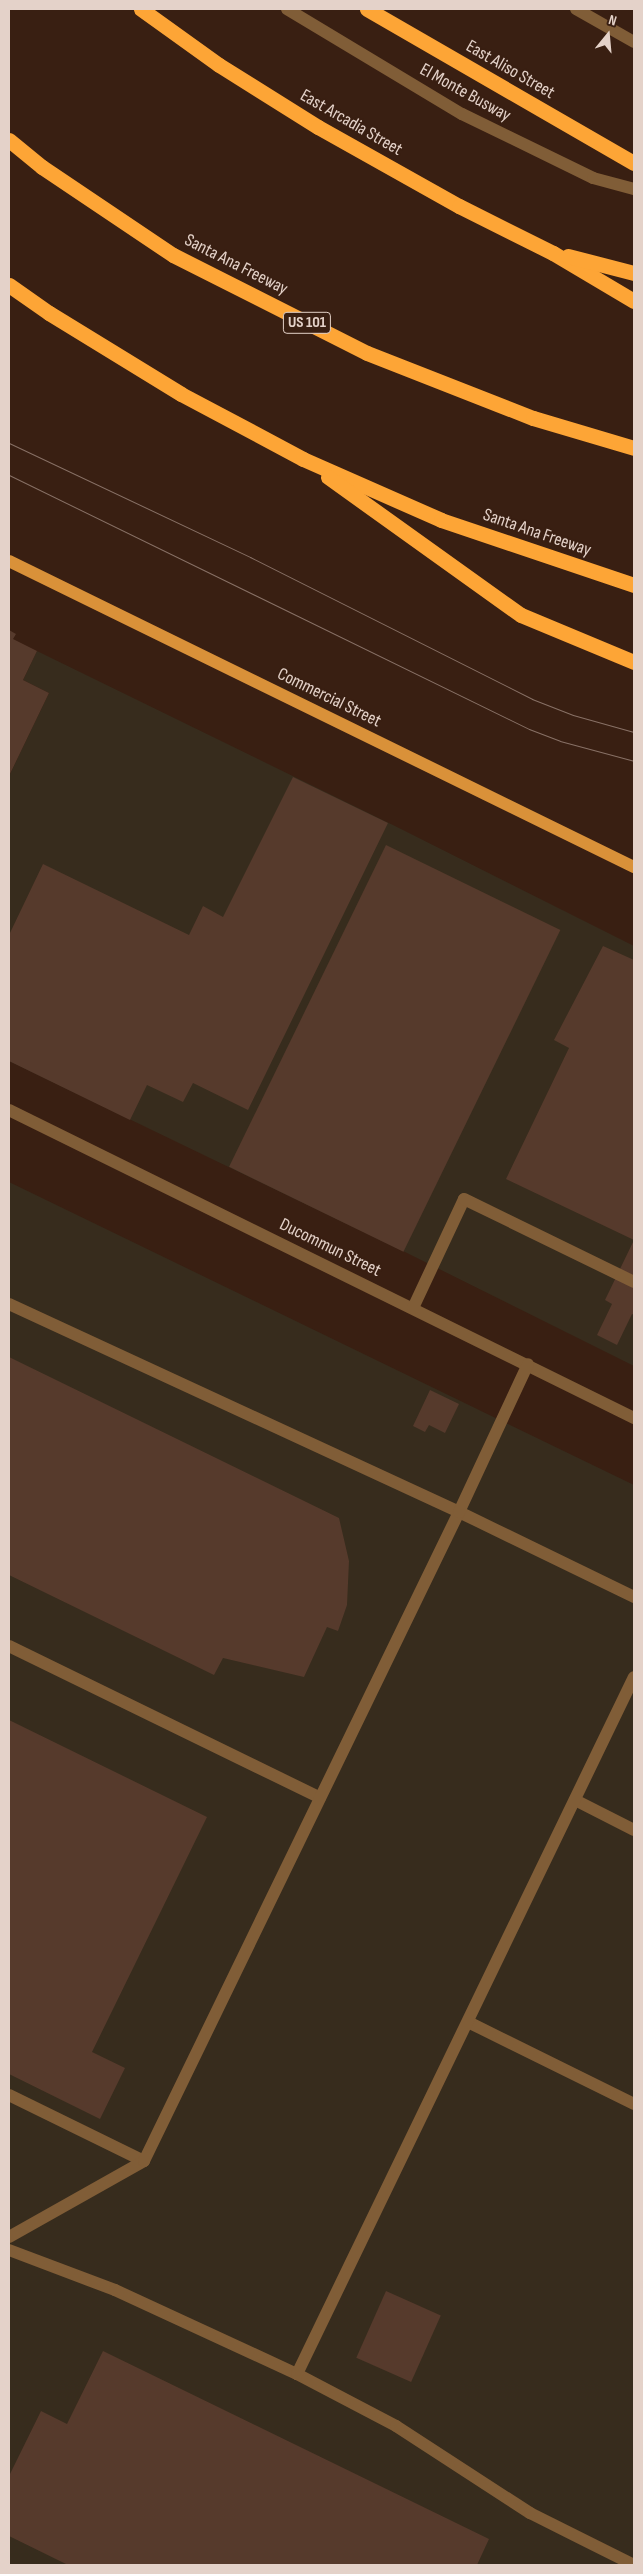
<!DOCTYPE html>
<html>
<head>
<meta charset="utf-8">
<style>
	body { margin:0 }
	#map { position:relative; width:643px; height:2574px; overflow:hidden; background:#391f12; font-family:"Sofia Sans Condensed",sans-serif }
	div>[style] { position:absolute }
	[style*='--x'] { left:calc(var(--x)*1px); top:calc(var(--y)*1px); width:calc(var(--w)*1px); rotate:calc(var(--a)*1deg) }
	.industrial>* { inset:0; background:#372c1d }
	.building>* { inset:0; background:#563a2c; transform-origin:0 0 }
	.minor>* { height:12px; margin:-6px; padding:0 6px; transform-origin:6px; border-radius:6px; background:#805d37 }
	.major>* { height:12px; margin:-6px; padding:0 6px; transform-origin:6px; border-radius:6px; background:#d99139 }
	.highway>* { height:15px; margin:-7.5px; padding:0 7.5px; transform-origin:7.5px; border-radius:7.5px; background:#fda536 }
	.tram>* { height:1px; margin:-0.5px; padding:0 0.5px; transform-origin:0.5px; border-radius:0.5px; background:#887166 }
	span { translate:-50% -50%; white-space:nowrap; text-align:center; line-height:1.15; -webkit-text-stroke:4px #391f12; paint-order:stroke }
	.shield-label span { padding:1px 4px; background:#391f12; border:1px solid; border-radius:4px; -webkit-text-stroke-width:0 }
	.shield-label { font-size:16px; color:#e4d2c9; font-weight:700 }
	.street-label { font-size:18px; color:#e4d2c9 }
	.frame { position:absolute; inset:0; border:10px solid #e4d2c9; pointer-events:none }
	.north { position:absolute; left:583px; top:10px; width:50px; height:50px; -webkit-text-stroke:4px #391f12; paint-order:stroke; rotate:17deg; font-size:14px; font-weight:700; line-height:20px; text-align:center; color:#e4d2c9 }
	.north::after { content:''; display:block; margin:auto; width:18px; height:22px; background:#e4d2c9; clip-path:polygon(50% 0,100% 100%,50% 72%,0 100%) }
</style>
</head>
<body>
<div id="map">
	<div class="industrial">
		<div style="clip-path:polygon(37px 651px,395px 826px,634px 946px,634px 1366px,405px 1252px,9px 1061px,9px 776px,49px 693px,23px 680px)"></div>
		<div style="clip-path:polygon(9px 1182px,634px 1485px,634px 2565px,9px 2565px)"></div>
	</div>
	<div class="building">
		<div style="clip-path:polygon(9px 630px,16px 634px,13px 639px,37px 651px,23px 680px,49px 693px,9px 776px)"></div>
		<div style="clip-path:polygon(293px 777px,388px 823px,248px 1110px,193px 1083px,183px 1102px,147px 1085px,130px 1120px,9px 1061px,9px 935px,43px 864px,189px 935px,203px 906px,223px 917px)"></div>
		<div style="left:386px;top:845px;width:194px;height:358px;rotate:26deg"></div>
		<div style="clip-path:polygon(603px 946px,634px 960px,634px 1315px,632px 1314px,617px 1345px,597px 1335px,612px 1304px,605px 1300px,634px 1240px,506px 1179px,569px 1048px,554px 1040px)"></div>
		<div style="clip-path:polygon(9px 1357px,339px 1518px,349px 1561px,347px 1605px,338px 1631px,327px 1627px,304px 1677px,223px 1658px,214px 1675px,9px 1575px)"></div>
		<div style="clip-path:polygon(430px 1390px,459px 1404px,445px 1433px,429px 1425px,425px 1432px,413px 1426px)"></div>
		<div style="clip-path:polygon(9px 1720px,207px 1817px,92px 2052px,125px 2068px,100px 2119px,9px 2074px)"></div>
		<div style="left:386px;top:2291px;width:60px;height:73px;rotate:24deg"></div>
		<div style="clip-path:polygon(103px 2351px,489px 2539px,477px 2565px,68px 2565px,9px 2536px,9px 2476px,41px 2411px,67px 2424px)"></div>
	</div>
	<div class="minor">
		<div style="--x:287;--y:9;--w:204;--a:31"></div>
		<div style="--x:462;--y:114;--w:146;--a:26"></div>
		<div style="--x:593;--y:178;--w:42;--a:15"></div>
		<div style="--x:576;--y:9;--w:67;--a:29.6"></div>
		<div style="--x:9;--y:1110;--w:697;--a:26.23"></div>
		<div style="--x:9;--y:1304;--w:496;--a:24.8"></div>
		<div style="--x:459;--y:1512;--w:195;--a:25.9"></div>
		<div style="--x:413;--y:1308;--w:120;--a:-64.9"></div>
		<div style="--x:464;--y:1199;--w:189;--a:26"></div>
		<div style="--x:9;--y:1646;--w:346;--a:26"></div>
		<div style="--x:575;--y:1800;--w:66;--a:27"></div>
		<div style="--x:468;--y:2022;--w:185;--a:26.3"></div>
		<div style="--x:9;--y:2095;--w:150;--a:26.1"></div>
		<div style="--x:9;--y:2237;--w:155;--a:-29.4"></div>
		<div style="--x:144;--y:2161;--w:721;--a:-64.11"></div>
		<div style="--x:459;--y:1512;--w:163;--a:-65"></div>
		<div style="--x:9;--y:2250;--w:113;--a:20.7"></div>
		<div style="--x:115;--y:2290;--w:200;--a:24.8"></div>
		<div style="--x:297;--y:2374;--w:112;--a:27.7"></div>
		<div style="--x:396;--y:2426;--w:160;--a:33"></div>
		<div style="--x:530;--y:2513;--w:116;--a:26.6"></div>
		<div style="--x:297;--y:2374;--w:774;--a:-64.2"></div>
	</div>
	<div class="major">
		<div style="--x:9;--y:561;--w:696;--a:26.09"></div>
	</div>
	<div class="highway">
		<div style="--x:141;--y:9;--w:96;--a:35.7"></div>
		<div style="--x:219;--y:65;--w:117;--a:32.1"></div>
		<div style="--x:318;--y:127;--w:162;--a:29.3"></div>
		<div style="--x:459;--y:206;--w:105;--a:26.6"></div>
		<div style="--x:553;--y:253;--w:94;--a:30.7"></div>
		<div style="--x:367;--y:9;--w:308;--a:30"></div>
		<div style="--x:9;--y:140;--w:43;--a:39.3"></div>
		<div style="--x:42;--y:167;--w:158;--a:33.9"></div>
		<div style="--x:173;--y:255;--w:217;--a:26.8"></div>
		<div style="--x:367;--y:353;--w:178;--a:21.4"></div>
		<div style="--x:533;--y:418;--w:105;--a:16.5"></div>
		<div style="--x:568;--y:256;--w:68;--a:14.4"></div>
		<div style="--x:9;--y:285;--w:49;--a:35"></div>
		<div style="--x:49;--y:313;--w:155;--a:31.5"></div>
		<div style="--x:181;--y:394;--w:138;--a:28"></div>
		<div style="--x:303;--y:459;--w:151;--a:23.8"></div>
		<div style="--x:441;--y:520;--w:204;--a:18.6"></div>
		<div style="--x:328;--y:477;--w:237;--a:35.6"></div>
		<div style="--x:521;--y:615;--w:122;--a:22.6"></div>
	</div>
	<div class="tram">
		<div style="--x:9;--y:443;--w:267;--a:25.3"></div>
		<div style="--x:250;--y:557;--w:316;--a:26.7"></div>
		<div style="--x:532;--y:699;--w:44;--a:21.3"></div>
		<div style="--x:573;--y:715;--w:63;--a:15.6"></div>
		<div style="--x:9;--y:475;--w:579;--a:26.03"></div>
		<div style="--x:529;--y:729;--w:33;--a:21"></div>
		<div style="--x:560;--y:741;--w:77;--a:15.1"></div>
	</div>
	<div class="shield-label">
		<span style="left:307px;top:323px">US 101</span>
	</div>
	<div class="street-label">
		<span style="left:510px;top:70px;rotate:30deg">East Aliso Street</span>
		<span style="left:465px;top:93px;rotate:29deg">El Monte Busway</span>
		<span style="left:351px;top:123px;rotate:30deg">East Arcadia Street</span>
		<span style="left:236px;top:265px;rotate:27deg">Santa Ana Freeway</span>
		<span style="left:537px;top:533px;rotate:19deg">Santa Ana Freeway</span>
		<span style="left:329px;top:698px;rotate:26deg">Commercial Street</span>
		<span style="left:330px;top:1248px;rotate:26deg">Ducommun Street</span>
	</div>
	<div class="frame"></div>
	<div class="north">N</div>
</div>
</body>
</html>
